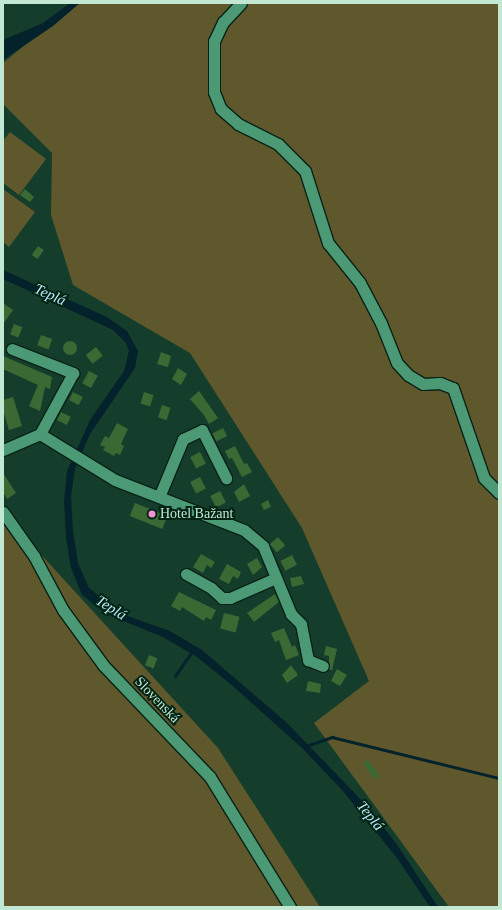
<!DOCTYPE html>
<html>
<head>
<meta charset="utf-8">
<style>
	body { margin:0 }
	#map { position:relative; width:502px; height:910px; overflow:hidden; background:#143e2b; font-family:Georgia,serif }
	div>[style] { position:absolute }
	[style*='--x'] { left:calc(var(--x)*1px); top:calc(var(--y)*1px); width:calc(var(--w)*1px); rotate:calc(var(--a)*1deg) }
	.green>* { inset:0; background:#5f582d }
	.water>* { inset:0; background:#04222b }
	.stream>* { height:2.5px; margin:-1.25px; padding:0 1.25px; transform-origin:1.25px; border-radius:1.25px; background:#04222b }
	.building>* { inset:0; background:#3b6933; transform-origin:0 0 }
	.round { border-radius:50% }
	.roads { filter:drop-shadow(1px 0 #092217) drop-shadow(-1px 0 #092217) drop-shadow(0 1px #092217) drop-shadow(0 -1px #092217) }
	.minor>* { height:11px; margin:-5.5px; padding:0 5.5px; transform-origin:5.5px; border-radius:5.5px; background:#4c9a75 }
	.dots>* { width:11px; height:11px; translate:-50% -50%; box-sizing:border-box; border:2px solid #022415; border-radius:50% }
	span { translate:-50% -50%; white-space:nowrap; text-align:center; line-height:1.15; -webkit-text-stroke:4px #022415; paint-order:stroke }
	.poi-label { font-size:14px; color:#c2e8d3 }
	.left { translate:0 -50%; text-align:left }
	.street-label { font-size:14px; color:#c2e8d3 }
	.water-label { font-size:15px; color:#bce9f8; font-style:italic }
	.frame { position:absolute; inset:0; border:4px solid #c2e8d3; pointer-events:none }
</style>
</head>
<body>
<div id="map">
	<div class="green">
		<div style="clip-path:polygon(76px 3px,499px 3px,499px 907px,449px 907px,314px 723px,369px 681px,302px 528px,190px 353px,73px 285px,51px 215px,52px 153px,3px 104px,3px 63px)"></div>
		<div style="clip-path:polygon(10px 132px,46px 159px,19px 195px,3px 183px,3px 141px)"></div>
		<div style="clip-path:polygon(3px 189px,35px 212px,9px 247px,3px 242px)"></div>
		<div style="clip-path:polygon(3px 513px,218px 748px,320px 907px,3px 907px)"></div>
	</div>
	<div class="water">
		<div style="clip-path:polygon(70px 3px,80px 3px,53px 26px,3px 60px,3px 40px,43px 23px)"></div>
		<div style="clip-path:polygon(3px 270px,107px 317px,127px 331px,138px 351px,135px 368px,90px 434px,75px 469px,71px 496px,73px 531px,78px 563px,89px 588px,122px 614px,170px 631px,202px 650px,286px 722px,369px 808px,398px 846px,438px 907px,430px 907px,397px 858px,342px 790px,302px 748px,234px 687px,197px 657px,163px 637px,106px 614px,82px 595px,71px 568px,66px 538px,64px 501px,67px 471px,90px 420px,124px 371px,129px 351px,126px 343px,113px 330px,3px 279px)"></div>
	</div>
	<div class="stream">
		<div style="--x:175;--y:676;--w:29;--a:-55"></div>
		<div style="--x:306;--y:746;--w:28;--a:-19"></div>
		<div style="--x:332;--y:737;--w:172;--a:13.8"></div>
	</div>
	<div class="building">
		<div style="clip-path:polygon(25px 189px,34px 197px,30px 202px,20px 195px)"></div>
		<div style="left:38px;top:246px;width:7px;height:11px;rotate:34deg"></div>
		<div style="clip-path:polygon(3px 303px,13px 310px,3px 324px)"></div>
		<div style="left:14px;top:324px;width:9px;height:11px;rotate:21deg"></div>
		<div style="left:41px;top:335px;width:12px;height:11px;rotate:20deg"></div>
		<div class="round" style="left:63px;top:341px;width:14px;height:14px"></div>
		<div style="left:96px;top:347px;width:11px;height:13px;rotate:52deg"></div>
		<div style="clip-path:polygon(161px 352px,171px 356px,168px 367px,157px 364px)"></div>
		<div style="clip-path:polygon(3px 356px,52px 377px,50px 389px,45px 387px,40px 411px,29px 406px,38px 385px,3px 369px)"></div>
		<div style="clip-path:polygon(178px 368px,187px 374px,181px 385px,172px 379px)"></div>
		<div style="left:89px;top:371px;width:10px;height:14px;rotate:29deg"></div>
		<div style="clip-path:polygon(199px 391px,218px 418px,209px 424px,204px 415px,190px 399px)"></div>
		<div style="left:73px;top:392px;width:11px;height:9px;rotate:27deg"></div>
		<div style="left:144px;top:392px;width:10px;height:12px;rotate:17deg"></div>
		<div style="clip-path:polygon(13px 397px,22px 426px,9px 430px,3px 410px,3px 400px)"></div>
		<div style="left:162px;top:405px;width:9px;height:13px;rotate:18deg"></div>
		<div style="left:61px;top:412px;width:11px;height:9px;rotate:27deg"></div>
		<div style="clip-path:polygon(117px 423px,128px 429px,121px 444px,124px 446px,120px 455px,116px 453px,114px 456px,103px 450px,105px 447px,100px 445px,105px 436px,109px 438px)"></div>
		<div style="left:223px;top:428px;width:9px;height:12px;rotate:63deg"></div>
		<div style="clip-path:polygon(235px 446px,244px 464px,247px 463px,252px 472px,242px 477px,232px 458px,229px 459px,225px 451px)"></div>
		<div style="left:200px;top:452px;width:13px;height:11px;rotate:63deg"></div>
		<div style="clip-path:polygon(3px 473px,16px 493px,7px 499px,3px 492px)"></div>
		<div style="left:200px;top:477px;width:13px;height:11px;rotate:63deg"></div>
		<div style="clip-path:polygon(244px 484px,250px 496px,239px 502px,234px 492px)"></div>
		<div style="left:220px;top:491px;width:13px;height:11px;rotate:63deg"></div>
		<div style="clip-path:polygon(268px 500px,271px 507px,264px 510px,261px 504px)"></div>
		<div style="left:135px;top:503px;width:35px;height:14px;rotate:22deg"></div>
		<div style="left:278px;top:537px;width:11px;height:11px;rotate:49deg"></div>
		<div style="clip-path:polygon(201px 554px,215px 562px,211px 568px,207px 565px,203px 573px,193px 567px)"></div>
		<div style="left:292px;top:555px;width:11px;height:13px;rotate:63deg"></div>
		<div style="clip-path:polygon(257px 558px,262px 567px,253px 575px,247px 564px)"></div>
		<div style="clip-path:polygon(227px 564px,241px 572px,238px 579px,233px 576px,229px 584px,219px 579px)"></div>
		<div style="clip-path:polygon(301px 576px,304px 584px,292px 587px,290px 578px)"></div>
		<div style="clip-path:polygon(179px 592px,216px 610px,211px 620px,206px 617px,204px 621px,182px 607px,180px 611px,171px 606px)"></div>
		<div style="clip-path:polygon(275px 594px,279px 602px,254px 622px,247px 613px)"></div>
		<div style="left:224px;top:613px;width:16px;height:16px;rotate:14deg"></div>
		<div style="clip-path:polygon(284px 628px,292px 647px,295px 645px,299px 655px,286px 660px,279px 640px,275px 642px,271px 633px)"></div>
		<div style="clip-path:polygon(326px 646px,337px 649px,332px 670px,329px 670px,329px 656px,324px 655px)"></div>
		<div style="left:149px;top:655px;width:9px;height:11px;rotate:21deg"></div>
		<div style="clip-path:polygon(291px 665px,298px 675px,287px 683px,282px 675px)"></div>
		<div style="clip-path:polygon(337px 669px,347px 675px,340px 686px,331px 681px)"></div>
		<div style="clip-path:polygon(308px 681px,321px 684px,320px 693px,306px 691px)"></div>
		<div style="left:368px;top:760px;width:19px;height:6px;rotate:54deg"></div>
	</div>
	<div class="roads">
		<div class="minor">
			<div style="--x:241;--y:3;--w:26;--a:133"></div>
			<div style="--x:223;--y:22;--w:21;--a:115"></div>
			<div style="--x:214;--y:41;--w:51;--a:90"></div>
			<div style="--x:214;--y:92;--w:18;--a:68"></div>
			<div style="--x:221;--y:109;--w:23;--a:41"></div>
			<div style="--x:238;--y:124;--w:45;--a:26.6"></div>
			<div style="--x:278;--y:144;--w:38;--a:45"></div>
			<div style="--x:305;--y:171;--w:76;--a:72.3"></div>
			<div style="--x:328;--y:243;--w:51;--a:51.3"></div>
			<div style="--x:360;--y:283;--w:45;--a:62.3"></div>
			<div style="--x:381;--y:323;--w:43;--a:68.2"></div>
			<div style="--x:397;--y:363;--w:16;--a:47"></div>
			<div style="--x:408;--y:375;--w:17;--a:31"></div>
			<div style="--x:423;--y:384;--w:17;--a:-3"></div>
			<div style="--x:440;--y:383;--w:14;--a:21"></div>
			<div style="--x:453;--y:388;--w:95;--a:71"></div>
			<div style="--x:484;--y:478;--w:21;--a:45"></div>
			<div style="--x:12;--y:349;--w:66;--a:21.5"></div>
			<div style="--x:73;--y:373;--w:69;--a:118.4"></div>
			<div style="--x:3;--y:450;--w:40;--a:-23.4"></div>
			<div style="--x:40;--y:434;--w:88;--a:31.5"></div>
			<div style="--x:115;--y:480;--w:138;--a:21.2"></div>
			<div style="--x:244;--y:530;--w:25;--a:40"></div>
			<div style="--x:263;--y:546;--w:74;--a:67.6"></div>
			<div style="--x:291;--y:614;--w:14;--a:45"></div>
			<div style="--x:301;--y:624;--w:37;--a:79"></div>
			<div style="--x:308;--y:660;--w:16;--a:22"></div>
			<div style="--x:159;--y:497;--w:63;--a:-67.5"></div>
			<div style="--x:183;--y:439;--w:21;--a:-25"></div>
			<div style="--x:202;--y:430;--w:54;--a:63.4"></div>
			<div style="--x:3;--y:512;--w:54;--a:54.8"></div>
			<div style="--x:34;--y:556;--w:61;--a:61.8"></div>
			<div style="--x:63;--y:610;--w:69;--a:53.8"></div>
			<div style="--x:104;--y:666;--w:153;--a:46.3"></div>
			<div style="--x:210;--y:777;--w:153;--a:58.4"></div>
			<div style="--x:186;--y:574;--w:29;--a:29"></div>
			<div style="--x:211;--y:588;--w:15;--a:42"></div>
			<div style="--x:222;--y:598;--w:8;--a:0"></div>
			<div style="--x:230;--y:598;--w:50;--a:-23.5"></div>
		</div>
	</div>
	<div class="dots">
		<div style="left:152px;top:514px;background:#f491d3"></div>
	</div>
	<div class="poi-label">
		<span class="left" style="left:160px;top:514px">Hotel Bažant</span>
	</div>
	<div class="street-label">
		<span style="left:157px;top:700px;rotate:46deg">Slovenská</span>
	</div>
	<div class="water-label">
		<span style="left:50px;top:295px;rotate:24deg">Teplá</span>
		<span style="left:111px;top:608px;rotate:32deg">Teplá</span>
		<span style="left:370px;top:816px;rotate:51deg">Teplá</span>
	</div>
	<div class="frame"></div>
</div>
</body>
</html>
